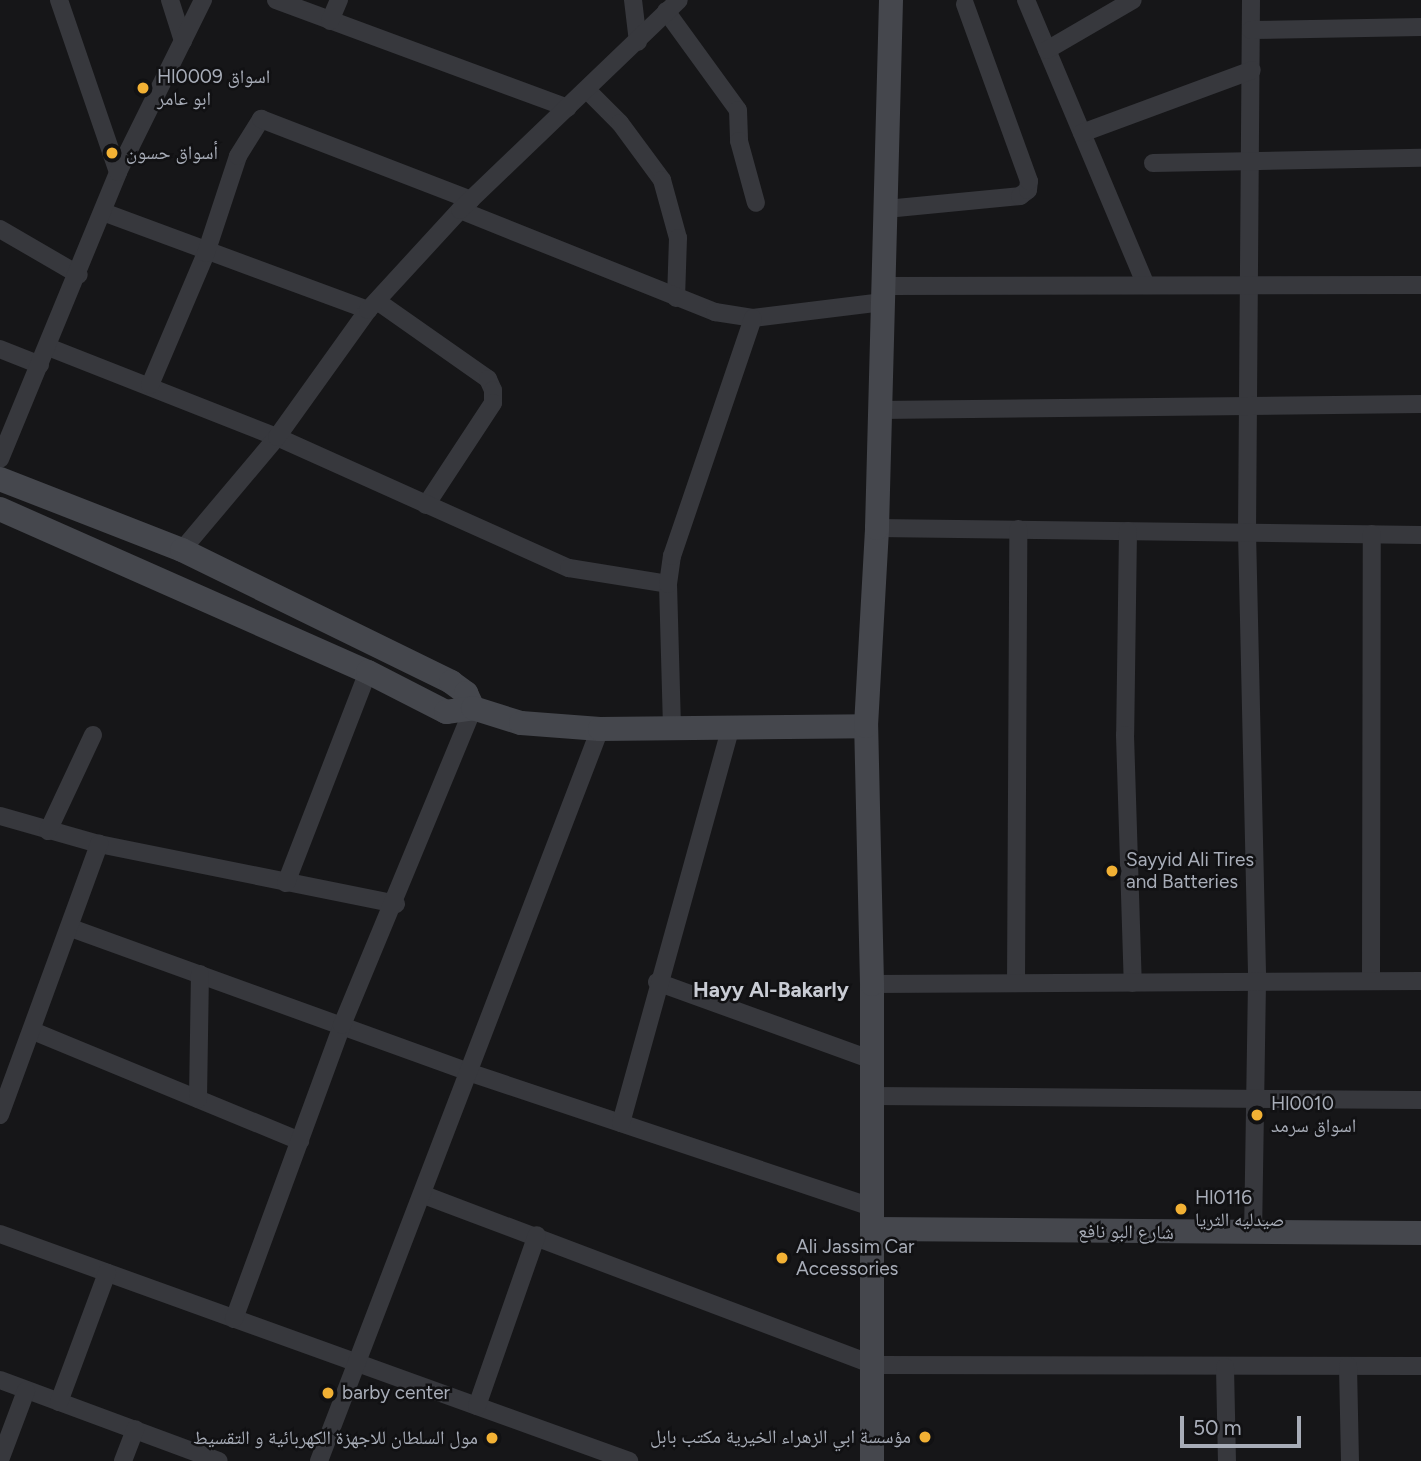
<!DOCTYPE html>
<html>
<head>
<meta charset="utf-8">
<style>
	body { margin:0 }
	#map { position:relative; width:1421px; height:1461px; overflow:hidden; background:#161618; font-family:Figtree,"Noto Naskh Arabic",sans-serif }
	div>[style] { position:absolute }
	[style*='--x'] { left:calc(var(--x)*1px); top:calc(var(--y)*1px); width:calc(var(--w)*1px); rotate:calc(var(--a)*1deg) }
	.street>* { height:18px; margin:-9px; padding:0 9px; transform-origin:9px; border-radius:9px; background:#37383d }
	.secondary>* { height:24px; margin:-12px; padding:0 12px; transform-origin:12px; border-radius:12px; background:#45474d }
	.dots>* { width:19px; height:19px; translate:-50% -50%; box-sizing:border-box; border:4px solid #111113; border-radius:50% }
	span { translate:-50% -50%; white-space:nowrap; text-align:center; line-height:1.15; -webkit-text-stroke:5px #111113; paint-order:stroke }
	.poi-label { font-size:19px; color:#a8adb8 }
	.left { translate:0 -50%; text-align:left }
	.right { translate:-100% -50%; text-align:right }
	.street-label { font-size:19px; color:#a8adb8 }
	.neighbourhood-label { font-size:21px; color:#c9ccd4; font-weight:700 }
	.scale { position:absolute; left:1180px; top:1416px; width:121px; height:32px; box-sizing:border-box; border:4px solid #a8adb8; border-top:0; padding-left:9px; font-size:21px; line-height:24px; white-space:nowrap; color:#a8adb8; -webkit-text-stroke:5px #111113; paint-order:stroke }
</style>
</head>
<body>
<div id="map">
	<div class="street">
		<div style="--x:59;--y:0;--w:182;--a:71.1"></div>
		<div style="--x:170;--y:0;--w:43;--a:72.4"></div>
		<div style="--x:276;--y:0;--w:311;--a:20.3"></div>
		<div style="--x:633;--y:0;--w:42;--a:83.2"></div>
		<div style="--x:1026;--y:0;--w:309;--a:67.2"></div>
		<div style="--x:1251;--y:0;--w:532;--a:90.43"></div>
		<div style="--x:1247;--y:532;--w:450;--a:88.7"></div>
		<div style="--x:1257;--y:982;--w:252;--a:90.9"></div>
		<div style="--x:666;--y:11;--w:122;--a:54"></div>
		<div style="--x:738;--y:110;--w:31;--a:88"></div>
		<div style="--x:739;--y:141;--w:64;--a:74.7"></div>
		<div style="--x:330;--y:21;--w:23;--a:-67"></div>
		<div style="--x:1251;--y:30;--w:170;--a:-1"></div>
		<div style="--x:1047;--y:50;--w:99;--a:-30.2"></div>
		<div style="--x:588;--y:91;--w:45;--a:45"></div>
		<div style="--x:620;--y:123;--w:71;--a:53.6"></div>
		<div style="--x:662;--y:180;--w:60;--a:74.6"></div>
		<div style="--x:678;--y:238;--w:60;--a:91.9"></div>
		<div style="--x:1082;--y:133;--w:181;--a:-20.3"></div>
		<div style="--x:1153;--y:163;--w:268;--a:-1.1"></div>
		<div style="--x:886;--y:209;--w:135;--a:-5.5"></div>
		<div style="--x:1020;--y:196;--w:10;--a:-37"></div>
		<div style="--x:1028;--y:190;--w:9;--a:-84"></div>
		<div style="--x:1029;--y:181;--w:188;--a:-109.9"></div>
		<div style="--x:460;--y:210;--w:275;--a:21.8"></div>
		<div style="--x:715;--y:312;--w:38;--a:9"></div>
		<div style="--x:753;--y:318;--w:131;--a:-7"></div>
		<div style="--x:103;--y:212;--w:283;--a:20.3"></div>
		<div style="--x:0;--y:229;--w:91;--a:30.2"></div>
		<div style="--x:884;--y:286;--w:537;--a:-0.11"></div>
		<div style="--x:377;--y:301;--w:136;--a:35.1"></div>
		<div style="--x:488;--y:379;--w:12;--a:66"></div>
		<div style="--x:493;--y:390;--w:13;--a:90"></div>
		<div style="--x:493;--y:403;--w:122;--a:123.3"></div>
		<div style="--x:48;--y:347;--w:246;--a:21.5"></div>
		<div style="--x:277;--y:437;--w:320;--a:24.2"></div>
		<div style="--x:569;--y:568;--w:100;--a:9.2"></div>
		<div style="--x:0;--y:349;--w:43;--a:21.8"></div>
		<div style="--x:150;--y:385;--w:143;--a:-67"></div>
		<div style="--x:206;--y:253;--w:102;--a:-71.7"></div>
		<div style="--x:238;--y:156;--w:44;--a:-58.1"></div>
		<div style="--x:261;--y:119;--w:225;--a:21.1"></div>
		<div style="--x:879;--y:410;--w:542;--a:-0.63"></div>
		<div style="--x:0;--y:459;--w:310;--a:-67.6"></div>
		<div style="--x:118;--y:172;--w:192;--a:-63.7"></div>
		<div style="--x:877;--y:528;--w:544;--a:0.74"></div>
		<div style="--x:1128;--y:531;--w:204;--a:90.8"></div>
		<div style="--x:1125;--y:735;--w:248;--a:88.2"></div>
		<div style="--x:182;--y:550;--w:148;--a:-49.9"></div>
		<div style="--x:277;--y:437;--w:156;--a:-54.4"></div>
		<div style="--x:368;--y:310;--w:136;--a:-47.4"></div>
		<div style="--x:460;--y:210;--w:303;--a:-43.8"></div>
		<div style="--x:672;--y:727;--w:143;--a:-91.6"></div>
		<div style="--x:668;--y:584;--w:28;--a:-82"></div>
		<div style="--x:672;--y:556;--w:251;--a:-71.2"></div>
		<div style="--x:0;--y:816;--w:103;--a:15.8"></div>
		<div style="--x:99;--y:844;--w:303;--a:11.4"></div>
		<div style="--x:48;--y:831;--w:106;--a:-64.9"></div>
		<div style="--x:286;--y:883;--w:226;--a:-68.8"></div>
		<div style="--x:71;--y:928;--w:425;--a:19.9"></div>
		<div style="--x:471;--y:1073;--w:425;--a:18.5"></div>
		<div style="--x:1371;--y:981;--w:447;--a:-89.9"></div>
		<div style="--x:657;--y:982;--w:229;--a:19.9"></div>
		<div style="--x:1016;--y:983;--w:454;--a:-89.7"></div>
		<div style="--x:872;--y:984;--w:549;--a:-0.31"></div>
		<div style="--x:33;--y:1031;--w:289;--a:22.4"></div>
		<div style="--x:872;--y:1096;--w:549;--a:0.42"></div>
		<div style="--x:198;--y:1099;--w:125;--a:-89.1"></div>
		<div style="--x:0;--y:1115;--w:289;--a:-69.9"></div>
		<div style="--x:621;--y:1123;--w:409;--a:-74.5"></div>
		<div style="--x:424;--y:1195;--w:481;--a:20.7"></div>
		<div style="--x:874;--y:1365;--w:547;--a:0.1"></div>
		<div style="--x:0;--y:1234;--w:669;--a:19.84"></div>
		<div style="--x:234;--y:1319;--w:313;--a:-69.8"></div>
		<div style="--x:342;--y:1025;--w:343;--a:-67.5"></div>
		<div style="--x:1348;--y:1366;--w:95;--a:88.8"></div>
		<div style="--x:1225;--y:1367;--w:94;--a:88.8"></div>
		<div style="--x:0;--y:1380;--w:233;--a:20.3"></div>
		<div style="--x:59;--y:1402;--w:138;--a:-69.6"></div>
		<div style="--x:477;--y:1406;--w:181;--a:-70.7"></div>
		<div style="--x:0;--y:1460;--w:74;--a:-69.4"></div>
		<div style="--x:123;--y:1461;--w:34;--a:-69"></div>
		<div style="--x:319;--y:1461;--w:784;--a:-69"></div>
	</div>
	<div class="secondary">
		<div style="--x:0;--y:479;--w:195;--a:21.3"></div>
		<div style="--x:182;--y:550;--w:300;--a:26.1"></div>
		<div style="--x:451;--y:682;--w:19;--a:36"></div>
		<div style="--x:466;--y:693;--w:17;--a:65"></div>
		<div style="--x:0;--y:509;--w:402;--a:23.9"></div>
		<div style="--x:368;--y:672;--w:88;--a:27.1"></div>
		<div style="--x:446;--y:712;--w:27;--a:-8"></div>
		<div style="--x:473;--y:708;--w:50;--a:17.4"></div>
		<div style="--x:521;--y:723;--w:79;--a:4.3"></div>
		<div style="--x:600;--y:729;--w:266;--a:-0.6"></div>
		<div style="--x:874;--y:1229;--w:547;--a:0.42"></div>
		<div style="--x:872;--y:1461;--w:477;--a:-90"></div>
		<div style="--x:872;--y:984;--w:258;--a:-91.3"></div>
		<div style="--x:866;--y:726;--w:198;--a:-86.8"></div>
		<div style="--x:877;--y:528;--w:528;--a:-88.48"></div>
	</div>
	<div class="dots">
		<div style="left:143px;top:88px;background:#f2b134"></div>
		<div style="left:112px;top:153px;background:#f2b134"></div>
		<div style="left:1112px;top:871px;background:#f2b134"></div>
		<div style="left:1257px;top:1115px;background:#f2b134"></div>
		<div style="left:1181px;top:1209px;background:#f2b134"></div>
		<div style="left:782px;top:1258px;background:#f2b134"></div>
		<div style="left:328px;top:1393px;background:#f2b134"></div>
		<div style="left:925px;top:1437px;background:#f2b134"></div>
		<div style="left:492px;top:1438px;background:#f2b134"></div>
	</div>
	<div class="poi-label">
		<span class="left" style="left:157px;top:88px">Hl0009 اسواق<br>ابو عامر</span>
		<span class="left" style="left:126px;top:153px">أسواق حسون</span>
		<span class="left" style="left:1126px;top:871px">Sayyid Ali Tires<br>and Batteries</span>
		<span class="left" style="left:1271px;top:1115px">Hl0010<br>اسواق سرمد</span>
		<span class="left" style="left:1195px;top:1209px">Hl0116<br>صيدليه الثريا</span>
		<span class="left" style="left:796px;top:1258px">Ali Jassim Car<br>Accessories</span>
		<span class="left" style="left:342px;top:1393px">barby center</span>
		<span class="right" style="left:911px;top:1437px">مؤسسة ابي الزهراء الخيرية مكتب بابل</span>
		<span class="right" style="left:478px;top:1438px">مول السلطان للاجهزة الكهربائية و التقسيط</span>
	</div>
	<div class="street-label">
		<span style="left:1126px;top:1232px;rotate:1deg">شارع البو نافع</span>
	</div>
	<div class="neighbourhood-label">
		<span style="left:771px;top:990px">Hayy Al-Bakarly</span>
	</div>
	<div class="scale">50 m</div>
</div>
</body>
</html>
